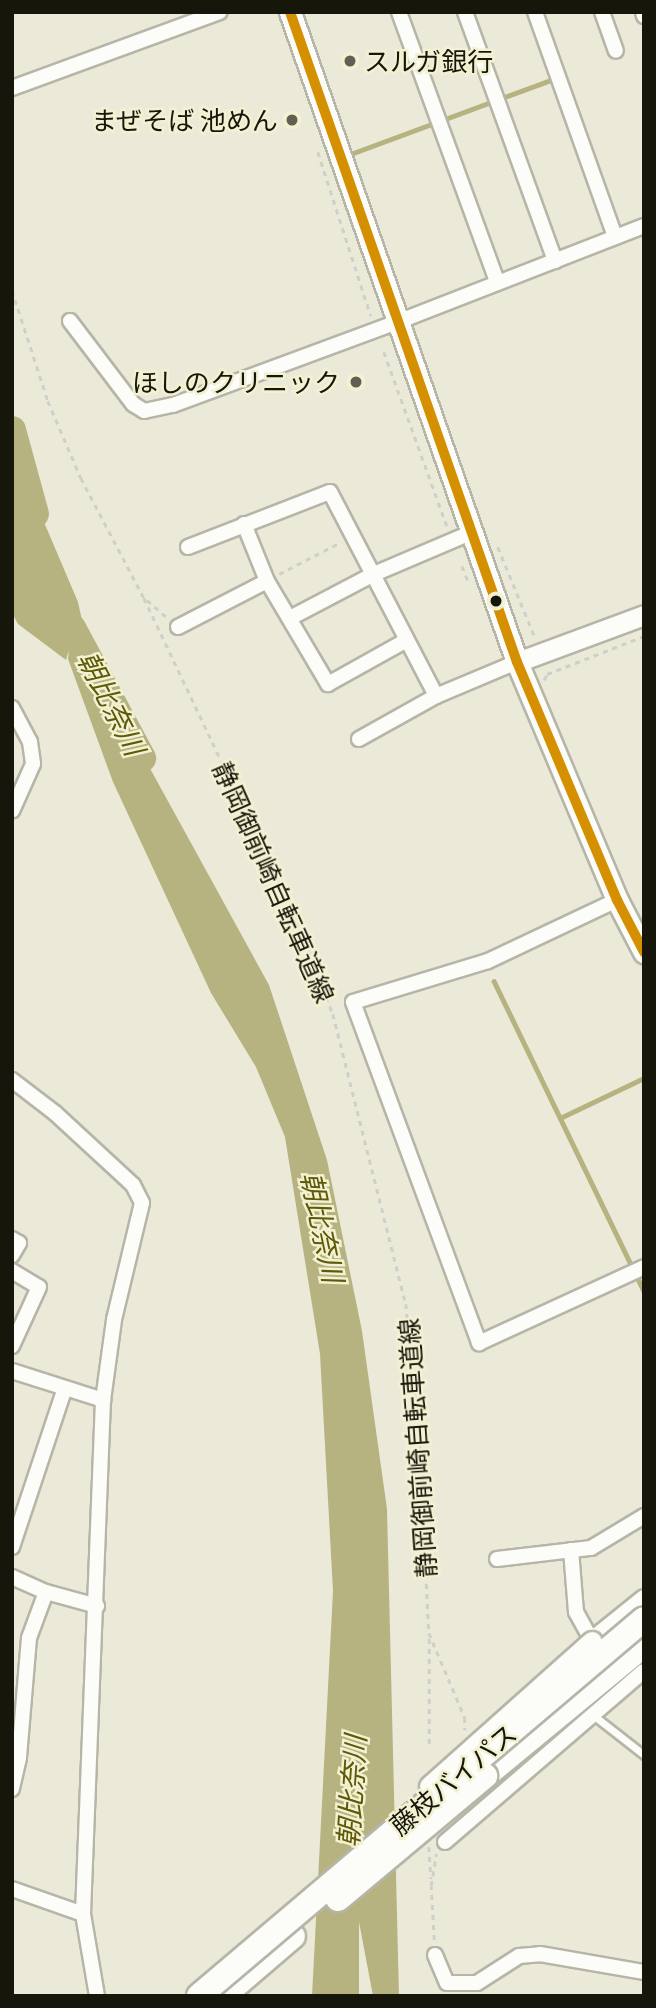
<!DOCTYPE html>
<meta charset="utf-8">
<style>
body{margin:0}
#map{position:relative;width:656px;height:2008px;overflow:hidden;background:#ebead9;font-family:"Exo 2","Noto Sans JP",sans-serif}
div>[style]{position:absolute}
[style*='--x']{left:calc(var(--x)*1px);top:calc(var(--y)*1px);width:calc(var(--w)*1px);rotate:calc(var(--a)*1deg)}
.water>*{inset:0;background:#b6b381}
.stream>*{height:4.5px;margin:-2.25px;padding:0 2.25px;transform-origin:2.25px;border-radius:2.25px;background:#b6b381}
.river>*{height:28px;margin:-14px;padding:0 14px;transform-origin:14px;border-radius:14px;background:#b6b381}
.path>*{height:2.5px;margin-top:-1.25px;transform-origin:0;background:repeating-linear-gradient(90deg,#d0d0cb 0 5px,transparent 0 10px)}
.roads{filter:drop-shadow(2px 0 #b6b5a8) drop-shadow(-2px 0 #b6b5a8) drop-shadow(0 2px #b6b5a8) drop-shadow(0 -2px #b6b5a8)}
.lane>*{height:7px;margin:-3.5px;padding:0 3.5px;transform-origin:3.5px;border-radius:3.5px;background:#fcfcf9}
.street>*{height:14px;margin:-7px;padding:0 7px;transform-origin:7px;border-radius:7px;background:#fcfcf9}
.secondary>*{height:19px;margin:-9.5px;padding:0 9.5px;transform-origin:9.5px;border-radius:9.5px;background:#fcfcf9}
.primary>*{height:21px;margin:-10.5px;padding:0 10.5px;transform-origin:10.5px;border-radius:10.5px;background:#fcfcf9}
.highway>*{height:24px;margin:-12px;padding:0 12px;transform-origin:12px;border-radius:12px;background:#fcfcf9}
.bridges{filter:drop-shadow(2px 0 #b6b5a8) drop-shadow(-2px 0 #b6b5a8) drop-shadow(0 2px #b6b5a8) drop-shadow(0 -2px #b6b5a8)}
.secondary-bridge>*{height:19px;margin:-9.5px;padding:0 9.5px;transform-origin:9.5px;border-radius:9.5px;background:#fcfcf9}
.highway-bridge>*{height:24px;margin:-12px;padding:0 12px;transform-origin:12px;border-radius:12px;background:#fcfcf9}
.bus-1>*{height:10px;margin:-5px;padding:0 5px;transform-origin:5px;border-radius:5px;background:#d59002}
.dots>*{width:19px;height:19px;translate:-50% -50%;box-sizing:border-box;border:4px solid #f2f1d2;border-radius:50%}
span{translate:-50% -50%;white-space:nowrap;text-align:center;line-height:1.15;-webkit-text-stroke:5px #f2f1d2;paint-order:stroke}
.poi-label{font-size:26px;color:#17160b}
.left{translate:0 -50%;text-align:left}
.right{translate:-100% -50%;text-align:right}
.street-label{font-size:26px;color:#17160b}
.water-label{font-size:28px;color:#5f5908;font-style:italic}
.frame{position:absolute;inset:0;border:14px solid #17160b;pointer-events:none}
</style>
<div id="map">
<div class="water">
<i style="clip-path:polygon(12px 447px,78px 602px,91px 661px,269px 985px,327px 1160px,362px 1331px,387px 1509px,399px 1996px,373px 1996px,359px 1922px,334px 1965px,338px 1996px,312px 1996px,333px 1591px,320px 1354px,285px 1137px,256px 1067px,211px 993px,113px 782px,68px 659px,69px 650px,66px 660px,18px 624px,12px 613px)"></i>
</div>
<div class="stream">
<i style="--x:348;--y:155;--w:222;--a:-20.3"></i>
<i style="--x:494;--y:981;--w:344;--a:64.2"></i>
<i style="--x:560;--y:1118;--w:93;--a:-25.5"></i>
</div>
<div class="river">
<i style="--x:12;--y:430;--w:87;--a:74.7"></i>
<i style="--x:72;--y:628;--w:148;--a:61.7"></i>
<i style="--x:345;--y:1908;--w:88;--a:90"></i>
</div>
<div class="path">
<i style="--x:318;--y:152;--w:172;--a:72.1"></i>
<i style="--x:12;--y:290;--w:117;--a:72"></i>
<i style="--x:48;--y:401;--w:84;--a:66.8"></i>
<i style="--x:81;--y:478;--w:136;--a:62.3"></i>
<i style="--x:144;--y:598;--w:359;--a:64.6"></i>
<i style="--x:298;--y:922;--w:98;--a:69.2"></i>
<i style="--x:333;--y:1014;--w:299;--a:75.9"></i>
<i style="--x:406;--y:1304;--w:141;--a:84.3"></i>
<i style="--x:420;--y:1444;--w:189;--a:87.3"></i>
<i style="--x:429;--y:1633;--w:92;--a:67"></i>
<i style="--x:465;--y:1718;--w:12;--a:90"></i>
<i style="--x:384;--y:352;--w:185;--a:70.1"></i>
<i style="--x:498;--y:547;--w:97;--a:67.7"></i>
<i style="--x:462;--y:566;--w:18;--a:68"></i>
<i style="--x:279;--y:574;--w:70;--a:-27.3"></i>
<i style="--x:147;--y:600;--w:28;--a:41"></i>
<i style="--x:544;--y:680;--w:7;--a:-63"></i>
<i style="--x:547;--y:674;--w:104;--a:-21.4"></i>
<i style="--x:429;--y:1744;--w:107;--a:-90"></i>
<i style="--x:429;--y:1847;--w:32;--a:86"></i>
<i style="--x:434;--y:1940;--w:54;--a:-93.2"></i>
<i style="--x:431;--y:1886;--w:33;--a:-81"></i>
</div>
<div class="roads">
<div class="lane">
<i style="--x:593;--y:1715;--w:65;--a:38.1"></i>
</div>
<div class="street">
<i style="--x:399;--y:12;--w:286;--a:70"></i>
<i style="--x:465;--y:12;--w:265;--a:70.1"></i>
<i style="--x:535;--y:12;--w:239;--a:70.4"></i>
<i style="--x:602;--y:12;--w:41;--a:70.3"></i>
<i style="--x:643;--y:12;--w:4;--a:76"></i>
<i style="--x:12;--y:88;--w:221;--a:-20.1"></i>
<i style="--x:70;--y:321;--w:104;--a:52.8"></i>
<i style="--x:133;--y:404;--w:13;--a:32"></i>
<i style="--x:144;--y:411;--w:30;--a:-12"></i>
<i style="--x:173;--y:405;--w:237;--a:-20.3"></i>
<i style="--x:395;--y:323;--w:267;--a:-21.3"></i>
<i style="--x:244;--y:524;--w:61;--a:68"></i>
<i style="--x:267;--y:581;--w:120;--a:59.4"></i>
<i style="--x:328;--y:684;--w:90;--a:-29.1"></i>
<i style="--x:188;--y:547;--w:152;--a:-21.2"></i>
<i style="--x:330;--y:492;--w:230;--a:62.5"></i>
<i style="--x:292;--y:617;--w:93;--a:-27.7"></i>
<i style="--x:374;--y:574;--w:104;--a:-23.1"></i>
<i style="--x:178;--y:627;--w:100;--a:-27.3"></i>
<i style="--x:12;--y:708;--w:38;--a:62"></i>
<i style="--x:30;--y:742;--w:22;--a:82"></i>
<i style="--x:33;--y:764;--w:51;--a:114.1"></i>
<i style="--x:359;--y:739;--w:88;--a:-29.2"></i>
<i style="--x:436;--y:696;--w:88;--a:-22.8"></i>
<i style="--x:617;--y:900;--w:143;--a:154.7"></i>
<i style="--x:488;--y:961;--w:141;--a:163.1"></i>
<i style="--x:353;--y:1002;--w:364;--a:69.7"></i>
<i style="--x:479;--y:1343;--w:182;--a:-24.7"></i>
<i style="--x:12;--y:1080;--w:54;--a:37.5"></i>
<i style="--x:55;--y:1113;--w:106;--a:42.7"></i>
<i style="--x:133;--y:1185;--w:20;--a:63"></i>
<i style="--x:142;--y:1203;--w:120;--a:103.5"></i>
<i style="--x:114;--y:1320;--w:81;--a:97.8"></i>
<i style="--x:103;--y:1400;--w:514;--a:92.23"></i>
<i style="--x:83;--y:1914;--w:83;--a:80.3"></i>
<i style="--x:12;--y:1239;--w:8;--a:30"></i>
<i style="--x:19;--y:1243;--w:14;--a:120"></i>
<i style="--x:12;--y:1271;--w:31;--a:31"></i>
<i style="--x:39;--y:1287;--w:65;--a:114.6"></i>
<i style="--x:12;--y:1371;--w:96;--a:17.7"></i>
<i style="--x:12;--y:1547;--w:164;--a:-71.6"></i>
<i style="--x:571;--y:1550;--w:62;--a:85.4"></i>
<i style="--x:576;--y:1612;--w:33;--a:61"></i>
<i style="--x:497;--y:1559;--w:95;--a:-6.7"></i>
<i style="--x:591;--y:1548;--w:62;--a:-31.1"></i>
<i style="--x:12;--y:1577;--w:37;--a:24"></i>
<i style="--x:46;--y:1592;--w:49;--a:110.3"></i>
<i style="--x:29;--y:1638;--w:120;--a:94.8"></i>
<i style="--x:19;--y:1758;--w:32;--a:103"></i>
<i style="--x:46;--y:1592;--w:53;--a:15.4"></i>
<i style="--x:445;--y:1842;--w:262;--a:-40.7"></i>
<i style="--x:12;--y:1889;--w:75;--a:19.4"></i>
<i style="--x:435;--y:1955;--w:30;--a:67"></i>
<i style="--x:447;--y:1983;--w:30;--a:0"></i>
<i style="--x:477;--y:1983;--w:50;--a:-32.7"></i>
<i style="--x:519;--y:1956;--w:21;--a:-5"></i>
<i style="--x:540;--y:1954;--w:106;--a:9.8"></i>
</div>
<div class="secondary">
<i style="--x:517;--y:662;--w:135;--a:-20.3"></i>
<i style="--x:592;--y:1641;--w:67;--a:-38.9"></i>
</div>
<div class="primary">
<i style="--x:290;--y:12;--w:688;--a:70.75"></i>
<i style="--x:517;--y:662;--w:258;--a:67.2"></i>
<i style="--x:617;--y:900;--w:59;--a:62.6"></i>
</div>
<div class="highway">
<i style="--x:485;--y:1776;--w:206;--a:-39.5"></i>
<i style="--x:223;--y:1996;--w:92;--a:-40.6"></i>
</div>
</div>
<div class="bridges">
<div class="secondary-bridge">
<i style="--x:429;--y:1786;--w:218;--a:-41.7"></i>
</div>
<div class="highway-bridge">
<i style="--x:338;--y:1899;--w:192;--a:-39.9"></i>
<i style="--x:199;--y:1996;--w:583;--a:-40.27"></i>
</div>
</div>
<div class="bus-1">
<i style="--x:290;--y:12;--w:688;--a:70.75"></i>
<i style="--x:517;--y:662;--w:258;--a:67.2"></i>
<i style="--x:617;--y:900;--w:59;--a:62.6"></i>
</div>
<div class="dots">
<i style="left:350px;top:61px;background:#616053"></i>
<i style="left:292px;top:120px;background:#616053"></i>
<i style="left:356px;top:382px;background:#616053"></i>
<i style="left:496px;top:601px;background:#17160b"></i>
</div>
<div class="poi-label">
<span class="left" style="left:364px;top:61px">スルガ銀行</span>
<span class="right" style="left:278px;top:120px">まぜそば 池めん</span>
<span class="right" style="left:340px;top:382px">ほしのクリニック</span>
</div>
<div class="street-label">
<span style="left:274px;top:882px;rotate:66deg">静岡御前崎自転車道線</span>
<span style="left:417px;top:1448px;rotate:-94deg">静岡御前崎自転車道線</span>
<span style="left:453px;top:1779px;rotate:-40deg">藤枝バイパス</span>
</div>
<div class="water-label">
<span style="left:112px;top:703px;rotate:63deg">朝比奈川</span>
<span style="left:323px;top:1227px;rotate:78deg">朝比奈川</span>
<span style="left:351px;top:1791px;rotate:-86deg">朝比奈川</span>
</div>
<div class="frame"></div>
</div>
